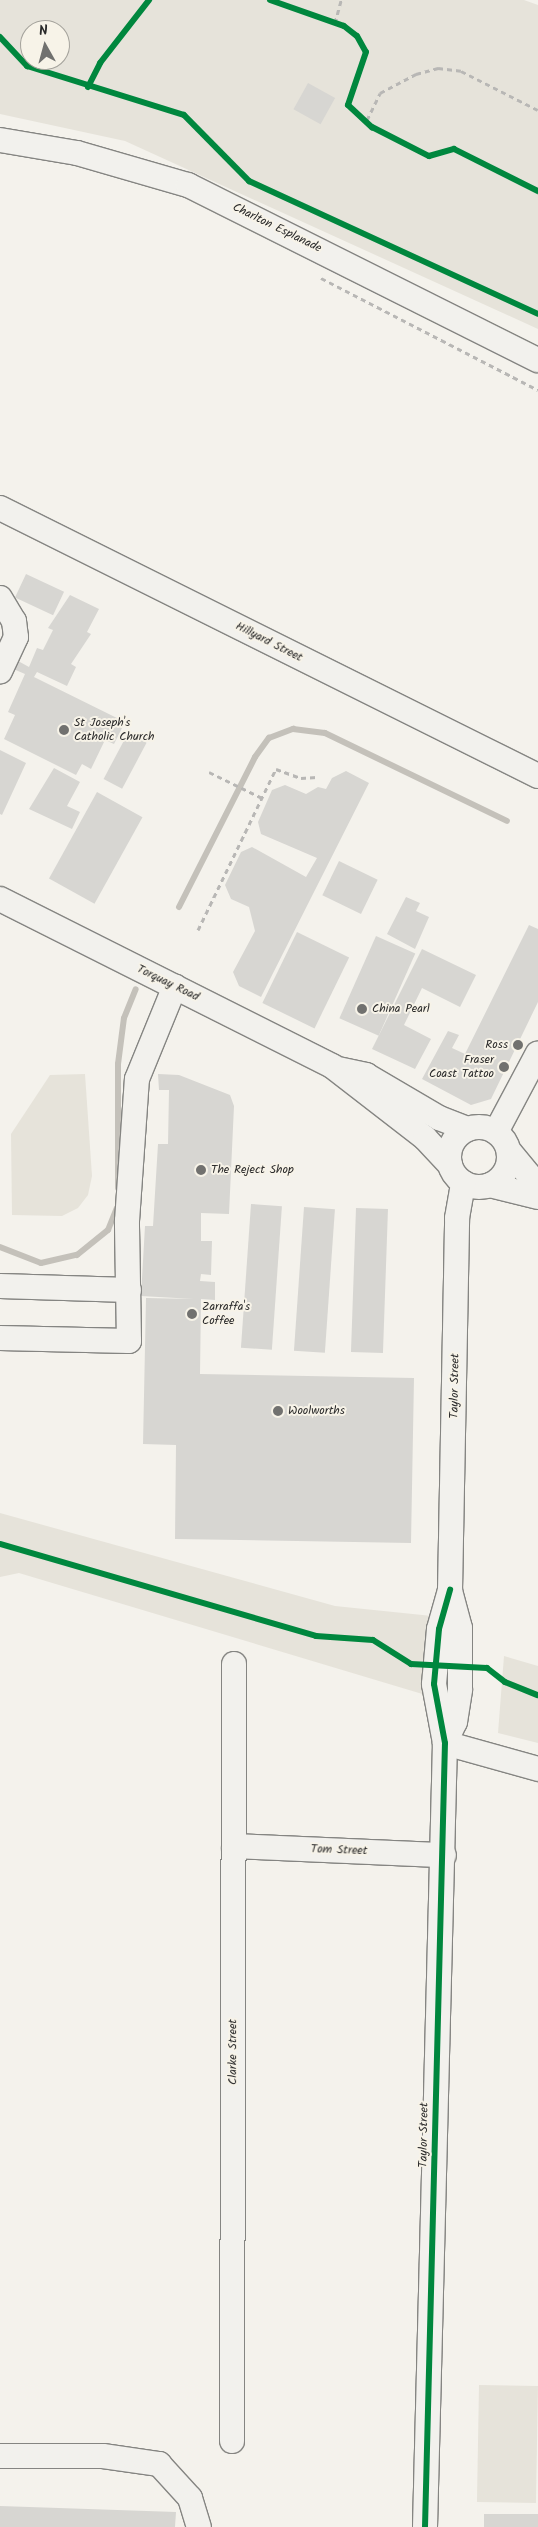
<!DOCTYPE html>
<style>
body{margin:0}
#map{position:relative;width:538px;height:2527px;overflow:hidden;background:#f4f2ec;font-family:Kalam,sans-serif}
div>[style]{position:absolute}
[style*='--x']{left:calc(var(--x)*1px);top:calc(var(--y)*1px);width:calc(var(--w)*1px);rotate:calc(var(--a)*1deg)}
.green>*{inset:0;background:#e6e3da;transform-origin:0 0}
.stream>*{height:6px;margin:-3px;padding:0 3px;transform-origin:3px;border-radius:3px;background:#c4c1ba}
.building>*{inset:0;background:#d7d6d2;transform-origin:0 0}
.path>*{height:3px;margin-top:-1.5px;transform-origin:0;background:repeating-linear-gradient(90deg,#b8b7b5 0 5px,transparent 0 9px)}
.roads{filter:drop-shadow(1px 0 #858582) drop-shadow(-1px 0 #858582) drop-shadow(0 1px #858582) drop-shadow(0 -1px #858582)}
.minor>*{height:24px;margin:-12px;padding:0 12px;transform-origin:12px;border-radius:12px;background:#f2f1ed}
.minor>.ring{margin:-12px;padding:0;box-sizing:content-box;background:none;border:24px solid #f2f1ed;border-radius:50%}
.cycleway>*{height:6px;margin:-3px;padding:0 3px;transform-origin:3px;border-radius:3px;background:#00873e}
.dots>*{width:14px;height:14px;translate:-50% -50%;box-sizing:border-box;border:2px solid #f7f3e8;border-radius:50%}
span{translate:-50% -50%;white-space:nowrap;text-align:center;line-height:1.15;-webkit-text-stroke:4px #f7f3e8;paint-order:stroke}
.street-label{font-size:12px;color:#2b2b2b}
.poi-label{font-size:12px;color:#2b2b2b}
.left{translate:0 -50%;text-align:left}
.right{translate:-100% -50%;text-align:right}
.north{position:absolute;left:20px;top:20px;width:50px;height:50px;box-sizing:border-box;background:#f7f3e8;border:1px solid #a5a39c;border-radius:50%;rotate:353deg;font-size:14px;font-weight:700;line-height:20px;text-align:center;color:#2b2b2b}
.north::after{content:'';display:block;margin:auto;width:18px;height:22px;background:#71716f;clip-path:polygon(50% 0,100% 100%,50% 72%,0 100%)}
</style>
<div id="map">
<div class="green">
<i style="clip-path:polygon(evenodd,0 0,524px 0,538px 5px,538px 329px,125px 141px,0 114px,0 0,30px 30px,60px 30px,60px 60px,30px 60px,30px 30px)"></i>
<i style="clip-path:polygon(85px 1074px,92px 1176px,88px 1195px,78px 1208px,62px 1216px,12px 1215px,11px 1134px,50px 1075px)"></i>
<i style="clip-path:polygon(0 1513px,335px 1606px,432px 1616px,429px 1696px,19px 1573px,0 1577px)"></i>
<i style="clip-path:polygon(504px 1656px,538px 1666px,538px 1743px,498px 1733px)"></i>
<i style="left:479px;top:2385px;width:59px;height:117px;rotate:1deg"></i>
</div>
<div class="stream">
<i style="--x:179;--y:907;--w:168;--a:-63.1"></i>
<i style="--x:255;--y:757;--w:24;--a:-54"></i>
<i style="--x:269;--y:738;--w:26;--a:-21"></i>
<i style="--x:293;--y:729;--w:32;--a:7"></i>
<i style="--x:325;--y:733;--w:202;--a:25.8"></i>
<i style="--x:118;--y:1188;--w:124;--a:-90"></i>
<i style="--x:118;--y:1064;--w:46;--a:-82.6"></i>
<i style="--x:124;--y:1018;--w:31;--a:-68"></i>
<i style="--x:0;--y:1247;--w:44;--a:21.3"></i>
<i style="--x:41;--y:1263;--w:37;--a:-13"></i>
<i style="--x:77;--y:1255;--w:40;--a:-39"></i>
<i style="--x:108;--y:1230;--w:24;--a:-68"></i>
</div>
<div class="building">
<i style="left:308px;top:83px;width:31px;height:30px;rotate:29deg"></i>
<i style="left:26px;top:574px;width:42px;height:26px;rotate:25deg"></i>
<i style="clip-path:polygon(70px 595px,99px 609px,87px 632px,91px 634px,71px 664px,76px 667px,67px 686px,37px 672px,34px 677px,125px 722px,114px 744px,105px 740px,91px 769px,82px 764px,76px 775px,4px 739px,15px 715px,8px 712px,25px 674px,4px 665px,9px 656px,29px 667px,37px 648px,43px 650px,53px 630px,48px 628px)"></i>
<i style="left:128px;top:733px;width:21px;height:52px;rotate:28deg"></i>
<i style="clip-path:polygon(0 750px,26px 763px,2px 815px,0 814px)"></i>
<i style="clip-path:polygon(54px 768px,80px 782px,67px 806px,80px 812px,72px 829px,29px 809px)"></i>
<i style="clip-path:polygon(346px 771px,369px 783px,261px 997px,239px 986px,233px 972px,255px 931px,249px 907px,231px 899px,225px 885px,241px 852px,252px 847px,306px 877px,317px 858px,261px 834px,258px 822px,272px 790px,285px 785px,306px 794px,318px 787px,326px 789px,332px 778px)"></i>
<i style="left:97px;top:792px;width:52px;height:99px;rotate:29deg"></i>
<i style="left:339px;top:861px;width:43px;height:38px;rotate:26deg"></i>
<i style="clip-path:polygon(406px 897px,420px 903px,416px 911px,429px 917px,415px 949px,387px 934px)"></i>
<i style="clip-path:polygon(529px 925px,538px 929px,538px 1002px,491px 1099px,471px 1105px,422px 1079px,448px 1031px,459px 1035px,452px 1048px,465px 1054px)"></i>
<i style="left:297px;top:932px;width:58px;height:79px;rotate:26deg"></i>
<i style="left:376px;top:936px;width:43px;height:90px;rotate:24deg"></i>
<i style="clip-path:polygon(422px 949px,476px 975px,460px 1007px,422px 988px,404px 1025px,431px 1039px,415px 1069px,372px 1049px)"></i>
<i style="clip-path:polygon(158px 1074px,179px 1075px,230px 1095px,234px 1106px,229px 1214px,201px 1213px,201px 1241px,212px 1241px,211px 1275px,201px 1274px,200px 1281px,215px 1282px,215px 1300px,201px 1299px,200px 1374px,414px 1378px,411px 1543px,175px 1539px,176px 1445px,143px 1444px,146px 1298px,194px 1299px,141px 1296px,145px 1226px,153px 1226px,158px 1144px,168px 1144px,169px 1090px,159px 1090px)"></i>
<i style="left:251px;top:1204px;width:31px;height:144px;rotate:4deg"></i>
<i style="left:304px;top:1207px;width:31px;height:144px;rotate:4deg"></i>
<i style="left:356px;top:1208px;width:32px;height:144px;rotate:2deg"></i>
<i style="clip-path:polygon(0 2506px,176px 2512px,175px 2527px,0 2527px)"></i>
<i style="left:484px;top:2514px;width:54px;height:13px"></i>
</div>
<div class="path">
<i style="--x:335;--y:23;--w:24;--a:-75"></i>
<i style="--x:367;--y:120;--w:30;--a:-64"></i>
<i style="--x:380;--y:93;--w:41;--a:-27.8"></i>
<i style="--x:416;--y:74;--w:23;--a:-15"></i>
<i style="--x:438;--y:68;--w:23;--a:7"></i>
<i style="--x:461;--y:71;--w:86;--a:26.9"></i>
<i style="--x:321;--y:278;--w:244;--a:27.3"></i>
<i style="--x:209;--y:772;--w:59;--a:26.1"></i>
<i style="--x:198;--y:930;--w:179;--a:-64.2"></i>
<i style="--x:276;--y:769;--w:27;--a:20"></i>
<i style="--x:301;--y:778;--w:16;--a:-4"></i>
</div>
<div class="roads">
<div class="minor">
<i style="--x:0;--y:140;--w:78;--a:9.6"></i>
<i style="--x:77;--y:153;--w:116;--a:16.1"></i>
<i style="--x:188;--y:185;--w:391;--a:26.6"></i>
<i style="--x:0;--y:508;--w:601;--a:26.48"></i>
<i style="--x:0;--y:598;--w:27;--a:59"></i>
<i style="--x:14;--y:621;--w:16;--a:83"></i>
<i style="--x:16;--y:637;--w:38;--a:115"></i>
<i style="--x:0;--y:899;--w:372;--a:26.7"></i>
<i style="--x:332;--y:1066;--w:118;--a:37.7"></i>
<i style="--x:425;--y:1138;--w:37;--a:47"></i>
<i style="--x:338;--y:1069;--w:29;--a:12"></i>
<i style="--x:366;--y:1075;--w:85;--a:30.5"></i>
<i style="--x:439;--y:1118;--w:31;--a:21"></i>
<i class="ring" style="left:449px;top:1127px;width:36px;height:36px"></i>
<i style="--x:496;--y:1132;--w:89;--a:-62"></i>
<i style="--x:509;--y:1151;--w:45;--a:50.4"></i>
<i style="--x:490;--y:1185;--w:49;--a:14"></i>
<i style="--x:0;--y:1286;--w:129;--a:1.8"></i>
<i style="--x:0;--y:1338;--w:129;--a:1.3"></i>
<i style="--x:129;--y:1341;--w:120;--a:-91"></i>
<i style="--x:127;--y:1221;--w:142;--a:-86"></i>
<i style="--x:137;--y:1079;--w:100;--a:-67.8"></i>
<i style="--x:445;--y:1743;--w:23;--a:-65"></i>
<i style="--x:455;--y:1722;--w:33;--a:-81"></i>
<i style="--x:460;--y:1689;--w:61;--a:-90"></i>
<i style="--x:460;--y:1628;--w:39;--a:-105"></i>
<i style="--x:450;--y:1590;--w:372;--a:-88.9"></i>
<i style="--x:457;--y:1218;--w:36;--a:-80"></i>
<i style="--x:445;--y:1743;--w:97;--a:15.6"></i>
<i style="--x:234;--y:1846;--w:210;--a:2.5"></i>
<i style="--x:232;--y:2441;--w:777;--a:-89.85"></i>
<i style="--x:0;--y:2456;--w:103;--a:0"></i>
<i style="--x:103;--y:2456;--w:57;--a:8.1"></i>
<i style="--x:159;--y:2464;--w:46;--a:47.6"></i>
<i style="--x:190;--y:2498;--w:30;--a:73"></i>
<i style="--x:425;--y:2527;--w:784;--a:-88.54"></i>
<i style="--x:445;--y:1743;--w:60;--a:-100.6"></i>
<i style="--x:434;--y:1684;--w:55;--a:-84.8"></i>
<i style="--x:439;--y:1629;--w:41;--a:-74.2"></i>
</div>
</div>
<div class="cycleway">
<i style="--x:270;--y:0;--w:78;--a:19.4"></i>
<i style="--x:344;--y:26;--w:16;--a:38"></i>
<i style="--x:357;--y:36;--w:18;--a:61"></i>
<i style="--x:366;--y:52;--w:56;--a:108.8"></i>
<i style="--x:348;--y:105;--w:33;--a:43"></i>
<i style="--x:372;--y:127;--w:64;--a:27"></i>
<i style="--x:429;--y:156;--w:26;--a:-16"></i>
<i style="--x:454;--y:149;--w:94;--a:26.6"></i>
<i style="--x:0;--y:37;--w:40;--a:47"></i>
<i style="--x:27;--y:66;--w:164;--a:17.3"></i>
<i style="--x:184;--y:115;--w:93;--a:45.4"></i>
<i style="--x:249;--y:181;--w:318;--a:24.7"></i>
<i style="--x:88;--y:87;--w:27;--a:-63"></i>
<i style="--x:100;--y:63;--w:80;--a:-52.1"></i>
<i style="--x:0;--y:1544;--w:329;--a:16.2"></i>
<i style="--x:316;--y:1636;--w:57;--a:4"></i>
<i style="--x:373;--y:1640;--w:45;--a:32.3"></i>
<i style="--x:411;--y:1664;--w:76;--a:3"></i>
<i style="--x:487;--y:1668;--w:23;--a:38"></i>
<i style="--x:505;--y:1682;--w:35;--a:22"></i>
<i style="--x:425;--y:2527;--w:784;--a:-88.54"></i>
<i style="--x:445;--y:1743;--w:60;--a:-100.6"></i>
<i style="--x:434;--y:1684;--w:55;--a:-84.8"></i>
<i style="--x:439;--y:1629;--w:41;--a:-74.2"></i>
</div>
<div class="dots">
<i style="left:64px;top:730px;background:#71716f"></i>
<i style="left:362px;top:1009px;background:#71716f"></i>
<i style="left:518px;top:1045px;background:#71716f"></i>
<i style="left:504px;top:1067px;background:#71716f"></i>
<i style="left:201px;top:1170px;background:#71716f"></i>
<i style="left:192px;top:1314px;background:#71716f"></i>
<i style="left:278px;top:1411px;background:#71716f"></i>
</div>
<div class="street-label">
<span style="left:277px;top:228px;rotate:26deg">Charlton Esplanade</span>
<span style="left:269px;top:642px;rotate:27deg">Hillyard Street</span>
<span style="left:168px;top:983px;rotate:26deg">Torquay Road</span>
<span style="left:455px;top:1386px;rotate:-89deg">Taylor Street</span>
<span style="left:339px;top:1850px;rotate:2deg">Tom Street</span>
<span style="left:233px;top:2052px;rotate:-90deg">Clarke Street</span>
<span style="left:424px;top:2135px;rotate:-89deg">Taylor Street</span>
</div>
<div class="poi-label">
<span class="left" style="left:74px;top:730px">St Joseph's<br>Catholic Church</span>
<span class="left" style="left:372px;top:1009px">China Pearl</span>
<span class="right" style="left:508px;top:1045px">Ross</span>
<span class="right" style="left:494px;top:1067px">Fraser<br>Coast Tattoo</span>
<span class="left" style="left:211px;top:1170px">The Reject Shop</span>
<span class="left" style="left:202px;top:1314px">Zarraffa's<br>Coffee</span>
<span class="left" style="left:288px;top:1411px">Woolworths</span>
</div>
<div class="north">N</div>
</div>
